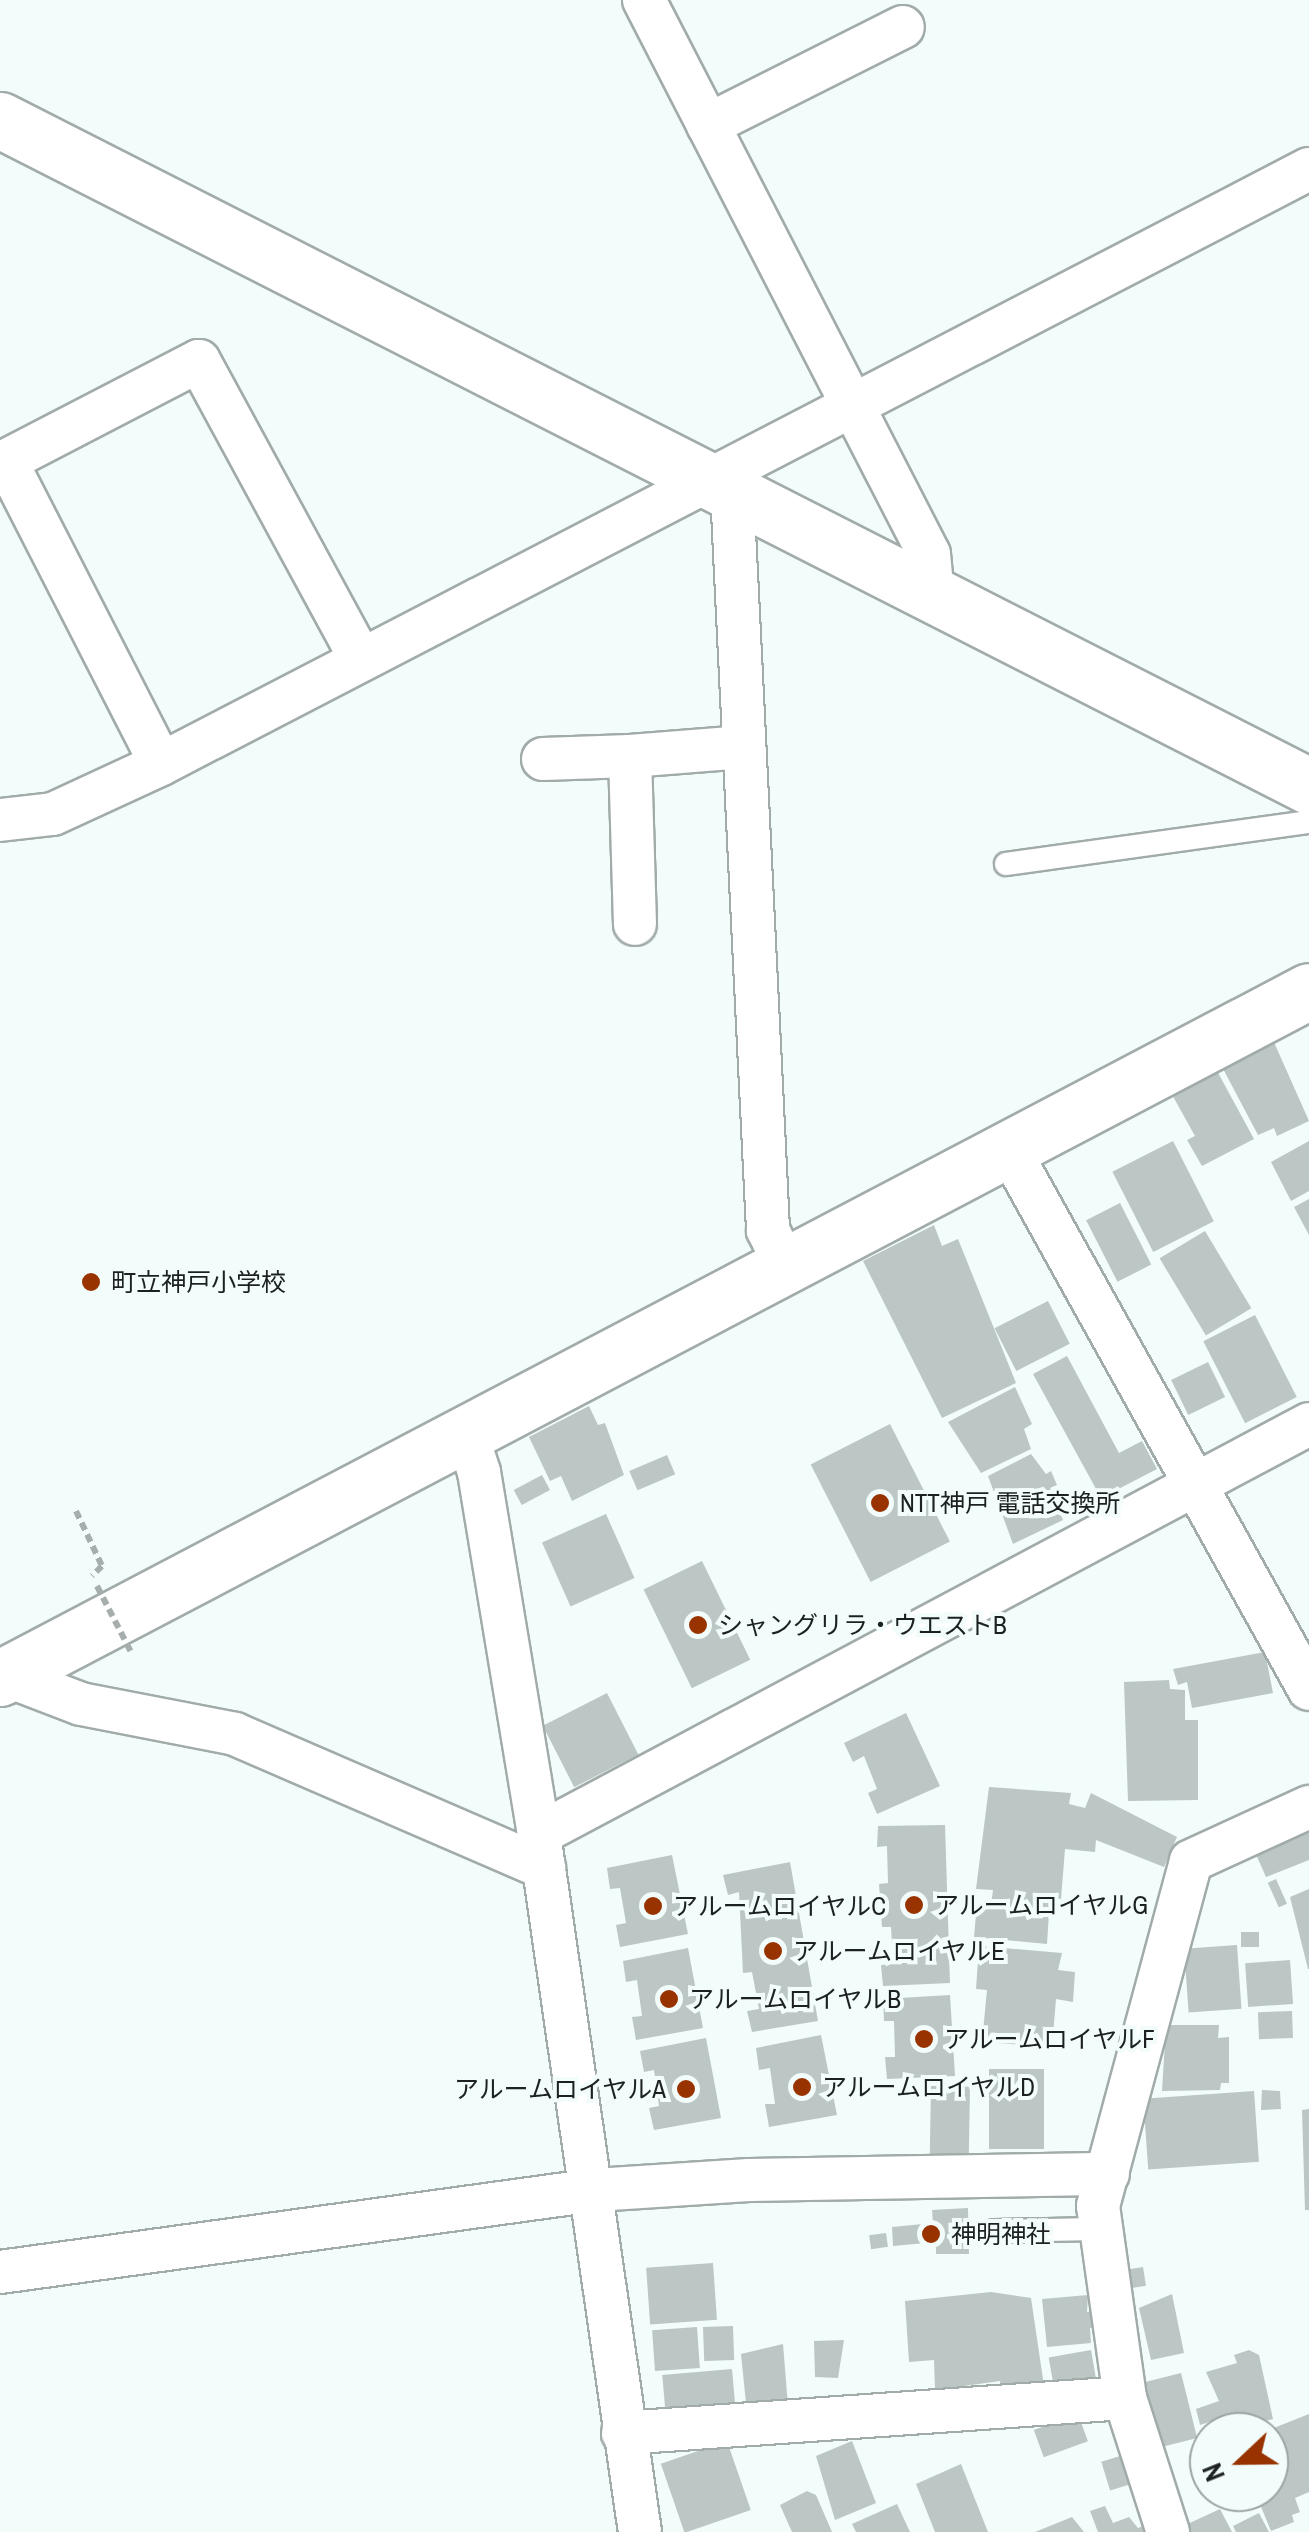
<!DOCTYPE html>
<meta charset="utf-8">
<style>
body{margin:0}
#map{position:relative;width:1309px;height:2532px;overflow:hidden;background:#f1fcfb;font-family:"Archivo Narrow","Noto Sans JP",sans-serif}
div>[style]{position:absolute}
[style*='--x']{left:calc(var(--x)*1px);top:calc(var(--y)*1px);width:calc(var(--w)*1px);rotate:calc(var(--a)*1deg)}
.building>*{inset:0;background:#bbc6c5;transform-origin:0 0}
.path>*{height:6px;margin-top:-3px;transform-origin:0;background:repeating-linear-gradient(90deg,#a5adad 0 8px,transparent 0 13px)}
.roads{filter:drop-shadow(2px 0 #a1abaa) drop-shadow(-2px 0 #a1abaa) drop-shadow(0 2px #a1abaa) drop-shadow(0 -2px #a1abaa)}
.service>*{height:22px;margin:-11px;padding:0 11px;transform-origin:11px;border-radius:11px;background:#fff}
.minor>*{height:42px;margin:-21px;padding:0 21px;transform-origin:21px;border-radius:21px;background:#fff}
.tertiary>*{height:55px;margin:-27.5px;padding:0 27.5px;transform-origin:27.5px;border-radius:27.5px;background:#fff}
.path-bridge>*{height:6px;margin-top:-3px;transform-origin:0;background:repeating-linear-gradient(90deg,#a5adad 0 8px,transparent 0 13px)}
.dots>*{width:28px;height:28px;translate:-50% -50%;box-sizing:border-box;border:5px solid #f1fcfb;border-radius:50%}
span{translate:-50% -50%;white-space:nowrap;text-align:center;line-height:1.15;-webkit-text-stroke:8px #f1fcfb;paint-order:stroke}
.poi-label{font-size:25px;color:#1c2020}
.left{translate:0 -50%;text-align:left}
.right{translate:-100% -50%;text-align:right}
.north{position:absolute;left:1189px;top:2412px;width:100px;height:100px;box-sizing:border-box;background:#f1fcfb;border:2px solid #9ca4a3;border-radius:50%;rotate:248deg;font-size:28px;font-weight:700;line-height:40px;text-align:center;color:#1c2020}
.north::after{content:'';display:block;margin:auto;width:35px;height:45px;background:#983300;clip-path:polygon(50% 0,100% 100%,50% 72%,0 100%)}
</style>
<div id="map">
<div class="building">
<i style="clip-path:polygon(1273px 1040px,1309px 1121px,1277px 1136px,1274px 1128px,1258px 1135px,1221px 1065px)"></i>
<i style="clip-path:polygon(1216px 1069px,1254px 1139px,1202px 1166px,1187px 1140px,1195px 1136px,1170px 1091px)"></i>
<i style="left:1173px;top:1141px;width:90px;height:68px;rotate:63deg"></i>
<i style="clip-path:polygon(1309px 1141px,1309px 1191px,1291px 1201px,1271px 1162px)"></i>
<i style="clip-path:polygon(1309px 1199px,1309px 1235px,1294px 1207px)"></i>
<i style="left:1120px;top:1203px;width:69px;height:38px;rotate:63deg"></i>
<i style="clip-path:polygon(934px 1225px,942px 1246px,958px 1239px,1016px 1383px,942px 1418px,863px 1261px)"></i>
<i style="left:1205px;top:1231px;width:90px;height:53px;rotate:59deg"></i>
<i style="left:1048px;top:1301px;width:48px;height:60px;rotate:63deg"></i>
<i style="left:1255px;top:1315px;width:92px;height:58px;rotate:63deg"></i>
<i style="clip-path:polygon(1067px 1356px,1119px 1453px,1142px 1441px,1157px 1469px,1101px 1498px,1033px 1374px)"></i>
<i style="left:1208px;top:1362px;width:39px;height:41px;rotate:64deg"></i>
<i style="clip-path:polygon(1015px 1387px,1032px 1424px,1024px 1429px,1031px 1449px,981px 1473px,948px 1422px)"></i>
<i style="clip-path:polygon(589px 1406px,598px 1425px,605px 1423px,624px 1475px,572px 1501px,561px 1476px,550px 1481px,529px 1437px)"></i>
<i style="left:890px;top:1424px;width:132px;height:89px;rotate:63deg"></i>
<i style="clip-path:polygon(1031px 1454px,1046px 1474px,1051px 1471px,1057px 1485px,1050px 1488px,1063px 1520px,1013px 1544px,988px 1476px)"></i>
<i style="left:667px;top:1455px;width:21px;height:41px;rotate:67deg"></i>
<i style="left:542px;top:1475px;width:17px;height:32px;rotate:62deg"></i>
<i style="left:606px;top:1514px;width:70px;height:70px;rotate:66deg"></i>
<i style="left:702px;top:1561px;width:110px;height:65px;rotate:64deg"></i>
<i style="clip-path:polygon(1265px 1652px,1273px 1693px,1192px 1708px,1187px 1682px,1178px 1685px,1173px 1669px)"></i>
<i style="clip-path:polygon(1169px 1680px,1170px 1689px,1185px 1690px,1185px 1720px,1198px 1720px,1198px 1800px,1128px 1801px,1124px 1682px)"></i>
<i style="left:607px;top:1693px;width:69px;height:72px;rotate:63deg"></i>
<i style="clip-path:polygon(906px 1713px,940px 1786px,877px 1814px,868px 1793px,877px 1789px,864px 1756px,853px 1762px,844px 1743px)"></i>
<i style="clip-path:polygon(989px 1787px,1071px 1793px,1069px 1804px,1085px 1808px,1091px 1793px,1177px 1837px,1164px 1867px,1096px 1840px,1095px 1852px,1065px 1849px,1061px 1899px,1050px 1898px,1047px 1944px,974px 1937px,977px 1903px,991px 1905px,993px 1890px,976px 1889px)"></i>
<i style="clip-path:polygon(945px 1825px,950px 1983px,883px 1986px,881px 1965px,893px 1964px,891px 1927px,882px 1927px,879px 1884px,888px 1883px,887px 1846px,877px 1847px,878px 1826px)"></i>
<i style="clip-path:polygon(1309px 1830px,1309px 1860px,1266px 1877px,1255px 1852px)"></i>
<i style="clip-path:polygon(672px 1855px,688px 1934px,620px 1947px,616px 1925px,626px 1923px,620px 1888px,610px 1889px,607px 1868px)"></i>
<i style="clip-path:polygon(790px 1862px,818px 2021px,752px 2032px,747px 2011px,759px 2009px,752px 1972px,743px 1973px,739px 1892px,728px 1895px,723px 1875px)"></i>
<i style="left:1276px;top:1879px;width:27px;height:9px;rotate:66deg"></i>
<i style="clip-path:polygon(1309px 1889px,1309px 1969px,1308px 1969px,1290px 1897px)"></i>
<i style="left:1241px;top:1932px;width:18px;height:15px"></i>
<i style="left:1237px;top:1945px;width:64px;height:53px;rotate:86deg"></i>
<i style="clip-path:polygon(979px 1946px,1062px 1953px,1058px 1970px,1075px 1972px,1073px 2002px,1056px 1999px,1052px 2047px,982px 2042px,987px 1990px,976px 1989px)"></i>
<i style="clip-path:polygon(688px 1948px,703px 2028px,636px 2040px,632px 2017px,642px 2016px,637px 1980px,626px 1982px,623px 1961px)"></i>
<i style="left:1290px;top:1960px;width:44px;height:45px;rotate:86deg"></i>
<i style="clip-path:polygon(950px 1995px,955px 2076px,887px 2079px,885px 2057px,895px 2057px,894px 2021px,884px 2021px,883px 1999px)"></i>
<i style="left:1292px;top:2011px;width:27px;height:34px;rotate:88deg"></i>
<i style="clip-path:polygon(1166px 2025px,1219px 2025px,1218px 2038px,1229px 2037px,1229px 2083px,1221px 2083px,1220px 2090px,1162px 2091px)"></i>
<i style="clip-path:polygon(821px 2035px,837px 2115px,769px 2127px,765px 2104px,775px 2104px,770px 2068px,759px 2070px,756px 2048px)"></i>
<i style="clip-path:polygon(706px 2038px,721px 2118px,654px 2130px,649px 2108px,659px 2106px,654px 2070px,644px 2072px,640px 2051px)"></i>
<i style="left:989px;top:2069px;width:55px;height:80px"></i>
<i style="left:931px;top:2086px;width:39px;height:69px;rotate:1deg"></i>
<i style="clip-path:polygon(1262px 2090px,1280px 2091px,1281px 2109px,1261px 2110px)"></i>
<i style="left:1254px;top:2091px;width:71px;height:111px;rotate:86deg"></i>
<i style="clip-path:polygon(1309px 2109px,1309px 2210px,1305px 2210px,1302px 2110px)"></i>
<i style="clip-path:polygon(968px 2208px,969px 2254px,936px 2254px,936px 2242px,893px 2246px,892px 2227px,933px 2223px,932px 2210px)"></i>
<i style="left:886px;top:2233px;width:14px;height:17px;rotate:82deg"></i>
<i style="left:713px;top:2263px;width:57px;height:67px;rotate:86deg"></i>
<i style="left:1143px;top:2267px;width:19px;height:22px;rotate:81deg"></i>
<i style="clip-path:polygon(991px 2292px,1031px 2298px,1044px 2386px,1002px 2393px,1000px 2381px,935px 2390px,934px 2360px,909px 2362px,905px 2301px)"></i>
<i style="clip-path:polygon(1172px 2294px,1184px 2353px,1151px 2360px,1139px 2308px)"></i>
<i style="clip-path:polygon(1088px 2295px,1087px 2312px,1095px 2311px,1097px 2327px,1090px 2328px,1091px 2343px,1047px 2347px,1042px 2299px)"></i>
<i style="left:733px;top:2326px;width:34px;height:30px;rotate:88deg"></i>
<i style="left:697px;top:2327px;width:41px;height:45px;rotate:86deg"></i>
<i style="clip-path:polygon(844px 2340px,838px 2378px,815px 2377px,814px 2341px)"></i>
<i style="clip-path:polygon(783px 2344px,788px 2406px,747px 2413px,741px 2354px)"></i>
<i style="left:1091px;top:2350px;width:35px;height:43px;rotate:80deg"></i>
<i style="clip-path:polygon(1249px 2350px,1259px 2355px,1273px 2419px,1226px 2432px,1221px 2418px,1200px 2425px,1196px 2409px,1219px 2401px,1206px 2372px,1237px 2363px,1234px 2355px)"></i>
<i style="left:732px;top:2369px;width:42px;height:70px;rotate:85deg"></i>
<i style="left:1181px;top:2373px;width:67px;height:44px;rotate:76deg"></i>
<i style="left:1078px;top:2414px;width:29px;height:47px;rotate:70deg"></i>
<i style="clip-path:polygon(1309px 2414px,1309px 2492px,1295px 2498px,1300px 2512px,1292px 2515px,1294px 2522px,1271px 2531px,1257px 2497px,1270px 2491px,1269px 2430px)"></i>
<i style="left:727px;top:2441px;width:73px;height:70px;rotate:71deg"></i>
<i style="clip-path:polygon(852px 2441px,876px 2503px,835px 2520px,816px 2456px)"></i>
<i style="left:1130px;top:2453px;width:30px;height:30px;rotate:73deg"></i>
<i style="clip-path:polygon(961px 2464px,988px 2532px,935px 2532px,916px 2484px)"></i>
<i style="clip-path:polygon(807px 2491px,816px 2495px,832px 2532px,792px 2532px,780px 2505px)"></i>
<i style="clip-path:polygon(897px 2504px,910px 2532px,856px 2532px,852px 2524px)"></i>
<i style="clip-path:polygon(1105px 2506px,1113px 2523px,1129px 2517px,1138px 2528px,1155px 2522px,1159px 2532px,1098px 2532px,1090px 2511px)"></i>
<i style="clip-path:polygon(1220px 2509px,1232px 2532px,1181px 2532px,1179px 2528px)"></i>
<i style="clip-path:polygon(1259px 2513px,1269px 2532px,1236px 2532px,1233px 2526px)"></i>
<i style="clip-path:polygon(1072px 2517px,1084px 2532px,1035px 2532px)"></i>
</div>
<div class="path">
<i style="--x:76;--y:1511;--w:61;--a:64.7"></i>
<i style="--x:102;--y:1566;--w:14;--a:135"></i>
</div>
<div class="roads">
<div class="service">
<i style="--x:1006;--y:864;--w:306;--a:-7.9"></i>
<i style="--x:994;--y:2231;--w:104;--a:-1.1"></i>
</div>
<div class="minor">
<i style="--x:644;--y:0;--w:623;--a:62.78"></i>
<i style="--x:929;--y:554;--w:42;--a:84.6"></i>
<i style="--x:708;--y:125;--w:218;--a:-26.7"></i>
<i style="--x:6;--y:461;--w:340;--a:62.9"></i>
<i style="--x:0;--y:464;--w:224;--a:-27.4"></i>
<i style="--x:199;--y:361;--w:337;--a:61.5"></i>
<i style="--x:732;--y:491;--w:740;--a:87.21"></i>
<i style="--x:768;--y:1230;--w:39;--a:64"></i>
<i style="--x:630;--y:756;--w:114;--a:-4.5"></i>
<i style="--x:543;--y:759;--w:87;--a:-2"></i>
<i style="--x:630;--y:756;--w:168;--a:88.3"></i>
<i style="--x:0;--y:820;--w:53;--a:-6.5"></i>
<i style="--x:53;--y:814;--w:119;--a:-24.8"></i>
<i style="--x:161;--y:764;--w:1293;--a:-27.4"></i>
<i style="--x:1008;--y:1148;--w:619;--a:60.91"></i>
<i style="--x:466;--y:1432;--w:42;--a:72"></i>
<i style="--x:479;--y:1472;--w:367;--a:80.6"></i>
<i style="--x:539;--y:1834;--w:705;--a:81.77"></i>
<i style="--x:5;--y:1675;--w:81;--a:20.9"></i>
<i style="--x:81;--y:1704;--w:157;--a:11"></i>
<i style="--x:235;--y:1734;--w:337;--a:23.4"></i>
<i style="--x:539;--y:1834;--w:872;--a:-28.03"></i>
<i style="--x:0;--y:2272;--w:601;--a:-7.85"></i>
<i style="--x:595;--y:2190;--w:154;--a:-3.7"></i>
<i style="--x:749;--y:2180;--w:359;--a:-1"></i>
<i style="--x:623;--y:2433;--w:503;--a:-3.99"></i>
<i style="--x:1168;--y:2532;--w:141;--a:-107.8"></i>
<i style="--x:1125;--y:2398;--w:194;--a:-98"></i>
<i style="--x:1098;--y:2206;--w:357;--a:-74.9"></i>
<i style="--x:1191;--y:1861;--w:130;--a:-24.6"></i>
</div>
<div class="tertiary">
<i style="--x:0;--y:120;--w:1469;--a:26.97"></i>
<i style="--x:0;--y:1678;--w:1478;--a:-27.69"></i>
</div>
</div>
<div class="path-bridge">
<i style="--x:97;--y:1586;--w:74;--a:62.7"></i>
</div>
<div class="dots">
<i style="left:91px;top:1282px;background:#983300"></i>
<i style="left:880px;top:1503px;background:#983300"></i>
<i style="left:698px;top:1625px;background:#983300"></i>
<i style="left:914px;top:1905px;background:#983300"></i>
<i style="left:653px;top:1906px;background:#983300"></i>
<i style="left:773px;top:1951px;background:#983300"></i>
<i style="left:669px;top:1999px;background:#983300"></i>
<i style="left:924px;top:2039px;background:#983300"></i>
<i style="left:802px;top:2087px;background:#983300"></i>
<i style="left:686px;top:2089px;background:#983300"></i>
<i style="left:931px;top:2234px;background:#983300"></i>
</div>
<div class="poi-label">
<span class="left" style="left:111px;top:1282px">町立神戸小学校</span>
<span class="left" style="left:900px;top:1503px">NTT神戸 電話交換所</span>
<span class="left" style="left:718px;top:1625px">シャングリラ・ウエストB</span>
<span class="left" style="left:934px;top:1905px">アルームロイヤルG</span>
<span class="left" style="left:673px;top:1906px">アルームロイヤルC</span>
<span class="left" style="left:793px;top:1951px">アルームロイヤルE</span>
<span class="left" style="left:689px;top:1999px">アルームロイヤルB</span>
<span class="left" style="left:944px;top:2039px">アルームロイヤルF</span>
<span class="left" style="left:822px;top:2087px">アルームロイヤルD</span>
<span class="right" style="left:666px;top:2089px">アルームロイヤルA</span>
<span class="left" style="left:951px;top:2234px">神明神社</span>
</div>
<div class="north">N</div>
</div>
